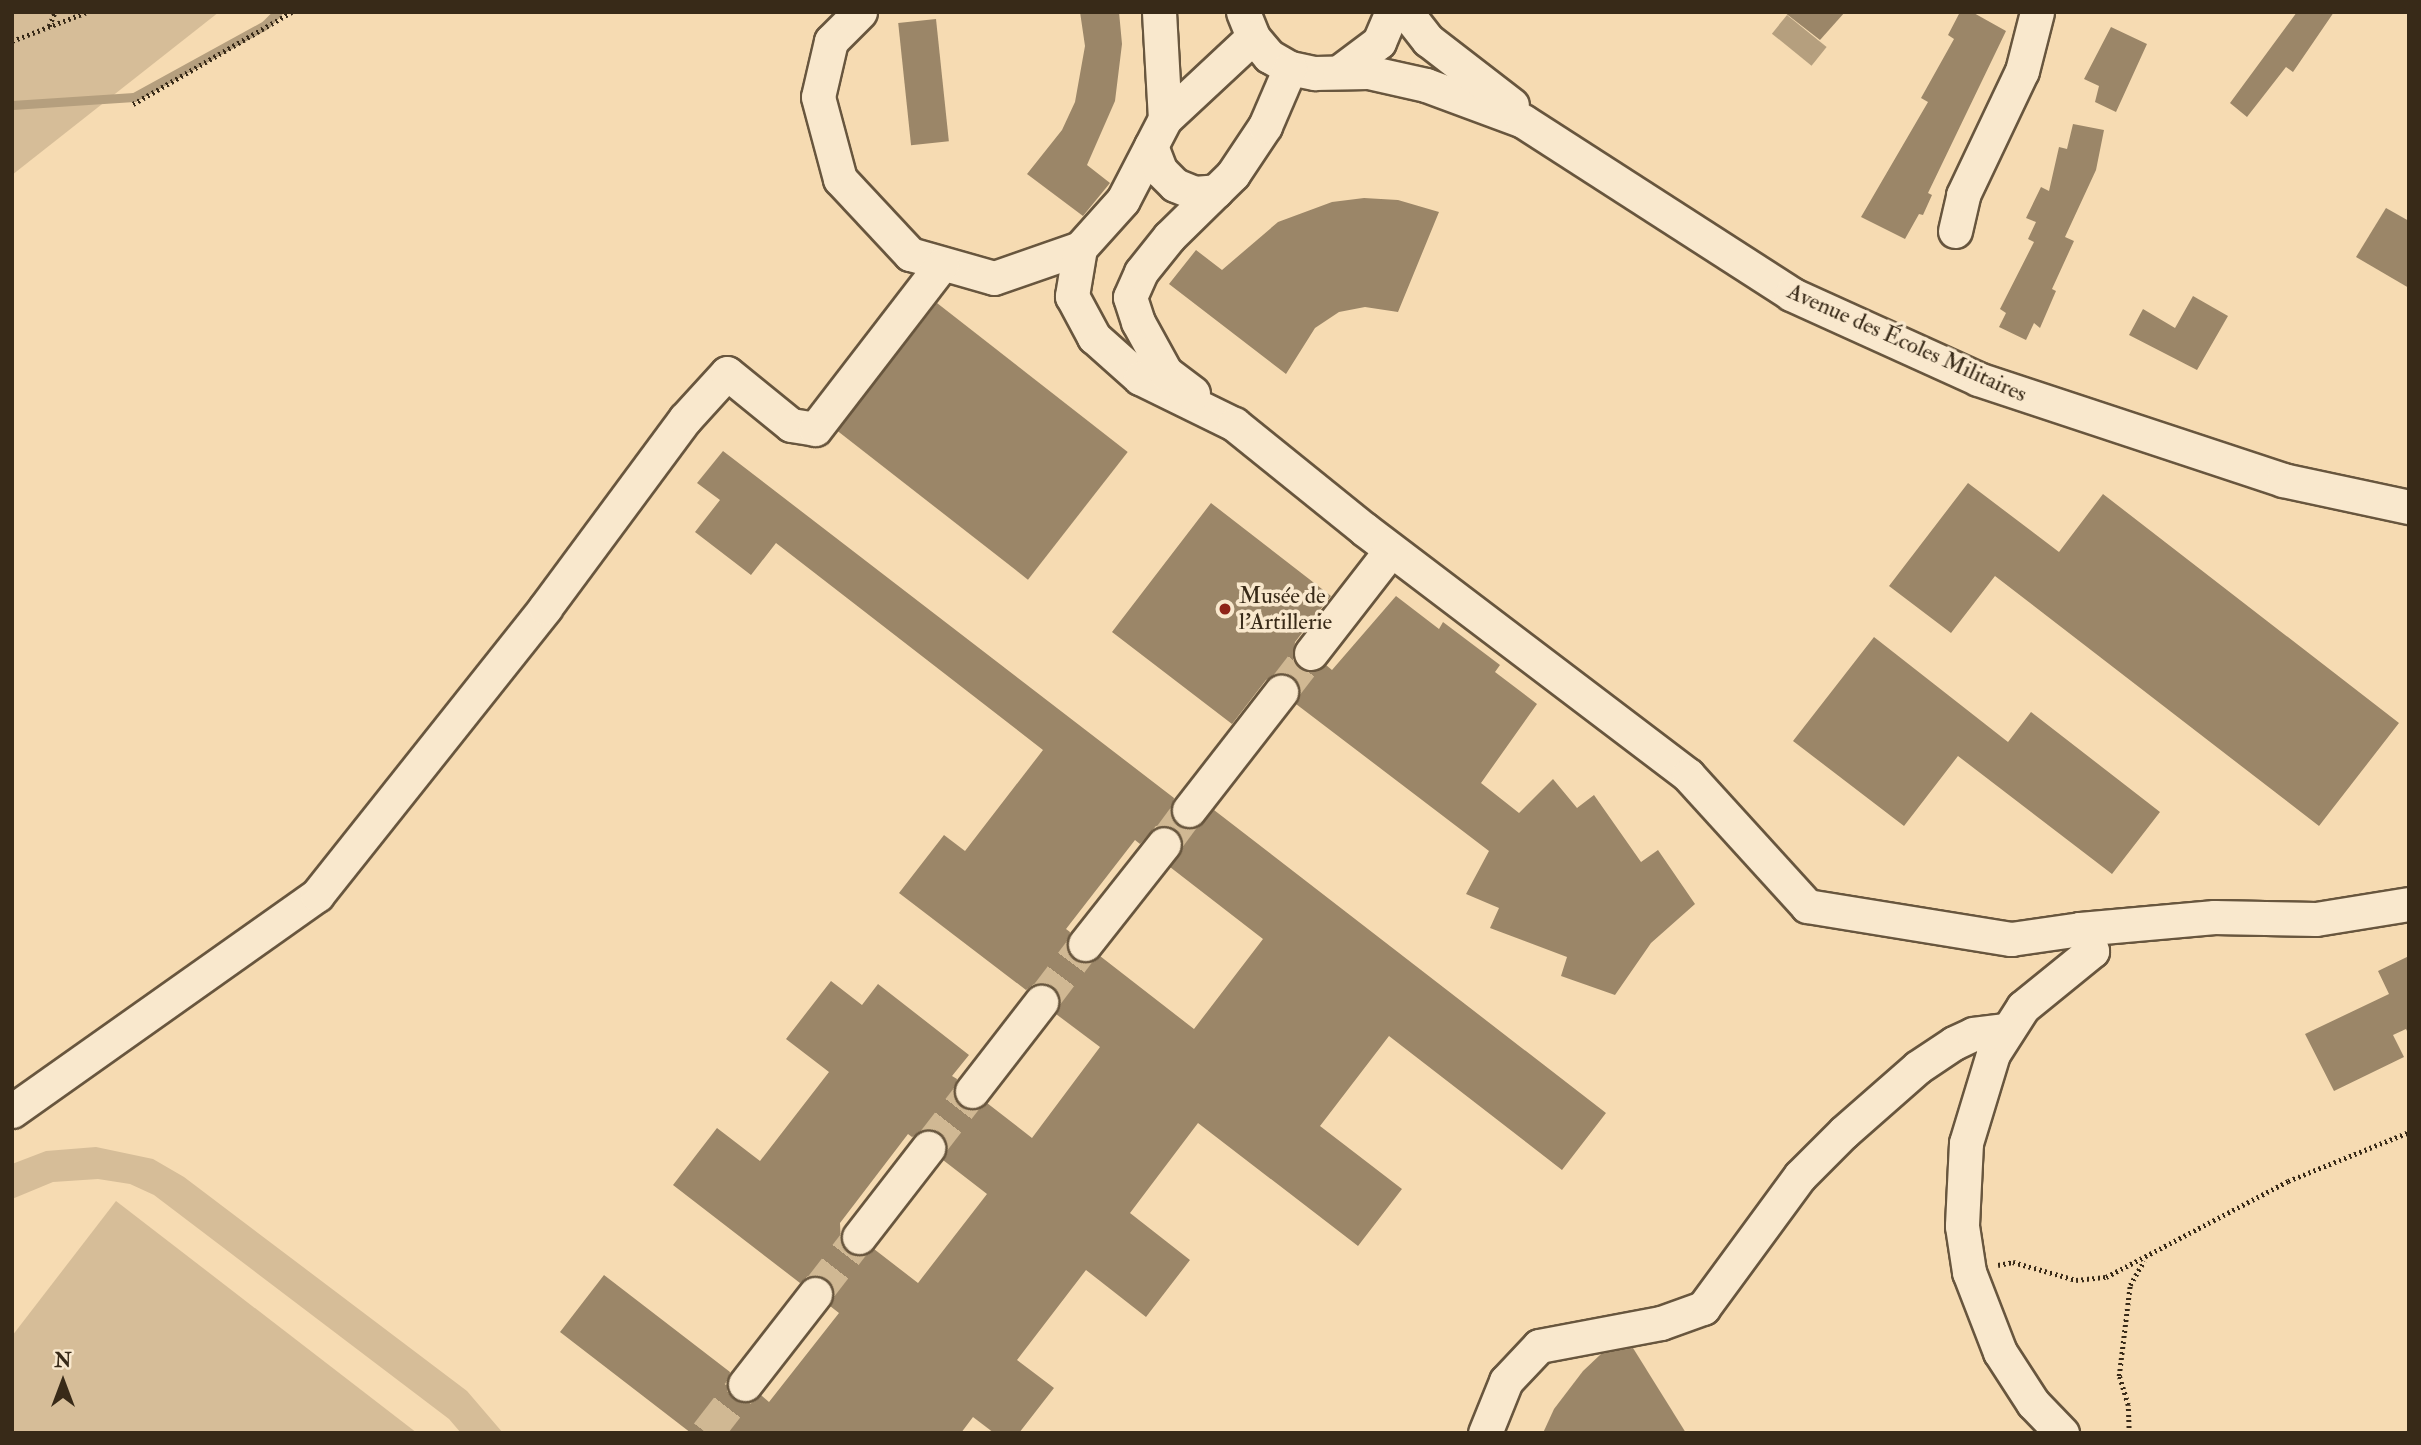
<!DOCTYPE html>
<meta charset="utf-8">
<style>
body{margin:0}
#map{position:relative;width:2421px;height:1445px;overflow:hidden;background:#f6dbb2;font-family:"IM FELL Double Pica",serif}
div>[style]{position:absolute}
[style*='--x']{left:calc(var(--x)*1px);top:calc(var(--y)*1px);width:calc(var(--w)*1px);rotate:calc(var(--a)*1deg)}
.green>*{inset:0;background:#d6bd98}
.water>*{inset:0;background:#b59f7e;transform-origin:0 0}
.stream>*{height:9px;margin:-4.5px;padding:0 4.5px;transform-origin:4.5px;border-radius:4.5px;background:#b59f7e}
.building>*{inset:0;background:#9b8668;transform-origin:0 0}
.minor-tunnel>*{height:33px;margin-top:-16.5px;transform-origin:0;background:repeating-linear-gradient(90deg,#d0b893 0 33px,transparent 0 50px)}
.path>*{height:4.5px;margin-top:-2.25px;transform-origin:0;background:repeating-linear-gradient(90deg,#382a18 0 2px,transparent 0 5.5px)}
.roads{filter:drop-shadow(2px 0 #68563e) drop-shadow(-2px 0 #68563e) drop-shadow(0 2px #68563e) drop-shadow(0 -2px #68563e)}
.minor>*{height:33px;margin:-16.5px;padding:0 16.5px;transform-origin:16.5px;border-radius:16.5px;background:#f9e8cd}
.dots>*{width:19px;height:19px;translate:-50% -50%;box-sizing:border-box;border:4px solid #f9e8cd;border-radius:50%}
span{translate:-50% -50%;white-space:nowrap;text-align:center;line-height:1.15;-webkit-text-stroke:7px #f9e8cd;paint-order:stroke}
.street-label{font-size:23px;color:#382a18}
.poi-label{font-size:23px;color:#382a18}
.left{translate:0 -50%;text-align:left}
.frame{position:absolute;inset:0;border:14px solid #382a18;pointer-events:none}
.north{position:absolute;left:28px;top:1347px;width:70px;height:70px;-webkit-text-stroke:5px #f9e8cd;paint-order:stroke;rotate:0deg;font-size:19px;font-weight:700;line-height:28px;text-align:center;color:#382a18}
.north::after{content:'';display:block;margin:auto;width:24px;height:32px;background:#382a18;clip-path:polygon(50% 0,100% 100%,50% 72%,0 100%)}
</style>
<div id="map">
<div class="green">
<i style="clip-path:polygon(12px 12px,219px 12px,12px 175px)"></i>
<i style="clip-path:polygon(96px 1147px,153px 1159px,184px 1177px,467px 1391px,503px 1433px,461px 1433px,449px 1419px,154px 1195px,130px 1184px,98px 1179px,53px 1182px,12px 1199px,12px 1164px,46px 1151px)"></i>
<i style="clip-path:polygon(116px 1201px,417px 1433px,12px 1433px,12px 1336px)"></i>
</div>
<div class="water">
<i style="left:1787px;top:15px;width:51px;height:24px;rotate:39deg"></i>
</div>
<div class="stream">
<i style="--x:12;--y:105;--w:122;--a:-3.8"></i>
<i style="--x:134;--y:97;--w:149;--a:-28.8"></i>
<i style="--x:265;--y:25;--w:18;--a:-45"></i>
</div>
<div class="building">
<i style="clip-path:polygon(1080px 12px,1119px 12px,1122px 44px,1115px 101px,1087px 165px,1110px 183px,1083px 216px,1027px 174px,1062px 130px,1075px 102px,1085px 46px)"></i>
<i style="clip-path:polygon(1784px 12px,1845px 12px,1820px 40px)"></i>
<i style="clip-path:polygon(1960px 12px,1972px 12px,2006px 31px,1928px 193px,1932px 195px,1923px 215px,1919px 214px,1905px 239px,1861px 217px,1928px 102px,1921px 98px,1954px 39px,1948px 35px)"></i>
<i style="clip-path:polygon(2297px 12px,2334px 12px,2293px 72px,2286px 67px,2247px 117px,2230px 103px)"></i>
<i style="left:936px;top:19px;width:123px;height:38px;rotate:84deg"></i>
<i style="clip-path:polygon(2111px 27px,2147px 44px,2116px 112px,2095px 102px,2099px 86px,2084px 79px)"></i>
<i style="clip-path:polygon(2073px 124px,2104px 130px,2096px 170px,2065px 237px,2074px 241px,2052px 289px,2056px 291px,2040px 328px,2034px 323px,2026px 340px,1999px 327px,2006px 313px,2000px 309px,2034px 242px,2028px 239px,2036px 222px,2026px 218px,2041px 187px,2049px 191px,2059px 147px,2067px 149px)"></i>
<i style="clip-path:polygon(1364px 198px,1398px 200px,1439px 212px,1398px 312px,1365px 307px,1339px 312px,1315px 328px,1286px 374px,1169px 284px,1196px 250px,1222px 270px,1278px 222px,1332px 202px)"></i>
<i style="clip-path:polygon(2386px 208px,2409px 221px,2409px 288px,2356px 257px)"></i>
<i style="clip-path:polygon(2193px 296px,2228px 316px,2197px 370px,2129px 335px,2143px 309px,2175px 328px)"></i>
<i style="left:937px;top:303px;width:242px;height:162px;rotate:38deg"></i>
<i style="clip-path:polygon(evenodd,723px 451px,1174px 798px,1171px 817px,1178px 826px,1197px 828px,1214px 810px,1606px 1113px,1562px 1170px,1389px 1036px,1320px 1126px,1402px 1189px,1358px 1246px,1198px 1123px,1130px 1213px,1190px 1260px,1146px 1317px,1086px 1270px,1017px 1360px,1054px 1388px,1019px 1433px,994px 1433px,973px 1417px,961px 1433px,691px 1433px,560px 1332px,604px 1275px,730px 1372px,727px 1391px,734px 1400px,752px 1402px,761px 1395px,769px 1402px,839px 1313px,830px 1306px,833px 1287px,826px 1278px,808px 1276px,800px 1283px,673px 1185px,717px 1128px,760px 1161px,829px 1072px,786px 1039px,831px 981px,862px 1005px,878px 984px,969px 1055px,952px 1076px,957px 1079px,954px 1098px,960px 1106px,970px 1110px,987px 1103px,1032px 1138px,1100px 1047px,1056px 1014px,1059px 995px,1052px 986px,1034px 984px,1026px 990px,899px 893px,944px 835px,965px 851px,1043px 750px,776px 543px,751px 575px,695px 532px,720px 500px,697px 483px,723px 451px,1166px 825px,1176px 829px,1183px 846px,1170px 867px,1263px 939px,1194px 1029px,1100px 956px,1082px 963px,1067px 950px,1070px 932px,1066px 929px,1135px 840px,1140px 844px,1156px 826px,1166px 825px,723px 451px,930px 1129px,945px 1140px,943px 1160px,987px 1194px,918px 1283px,874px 1249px,866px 1255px,848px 1253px,841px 1244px,840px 1223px,908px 1134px,912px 1137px,930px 1129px)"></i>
<i style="clip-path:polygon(1968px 483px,2059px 552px,2103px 494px,2399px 723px,2319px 826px,1995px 576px,1951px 633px,1889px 586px)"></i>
<i style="clip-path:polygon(1211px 503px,1331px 596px,1295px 642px,1293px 660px,1300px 669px,1318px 671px,1326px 665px,1332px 670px,1396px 596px,1439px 629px,1443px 622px,1500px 665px,1495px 672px,1537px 704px,1481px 783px,1519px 813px,1553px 779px,1577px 808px,1594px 795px,1641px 862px,1658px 850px,1695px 904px,1651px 943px,1615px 995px,1561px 976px,1567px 957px,1490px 928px,1499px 908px,1466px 894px,1489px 851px,1296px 704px,1299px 685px,1292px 676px,1283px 673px,1266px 680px,1232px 724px,1112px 632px)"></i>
<i style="clip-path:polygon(1874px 637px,2008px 742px,2031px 712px,2160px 812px,2112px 874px,1958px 756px,1904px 826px,1793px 741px)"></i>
<i style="clip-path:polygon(2409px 956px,2409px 1035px,2406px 1029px,2393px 1035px,2404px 1057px,2334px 1091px,2305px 1034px,2389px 994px,2378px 971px)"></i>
<i style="clip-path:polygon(1633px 1348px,1686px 1433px,1543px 1433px,1554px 1409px,1583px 1371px,1601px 1354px)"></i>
</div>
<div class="minor-tunnel">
<i style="--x:1281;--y:692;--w:49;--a:-52.4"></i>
<i style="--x:1164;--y:844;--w:42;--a:-53.7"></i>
<i style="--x:1041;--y:1002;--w:73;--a:-52.8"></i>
<i style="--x:928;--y:1148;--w:72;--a:-52.3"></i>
<i style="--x:815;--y:1294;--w:72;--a:-52.3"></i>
<i style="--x:707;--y:1433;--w:62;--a:-52.2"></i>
</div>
<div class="path">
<i style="--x:49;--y:26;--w:15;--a:-67"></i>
<i style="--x:12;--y:41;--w:80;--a:-21.1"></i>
<i style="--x:133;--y:104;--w:184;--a:-30.1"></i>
<i style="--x:1998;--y:1265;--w:15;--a:-11"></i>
<i style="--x:2013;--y:1262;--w:66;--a:15.9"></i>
<i style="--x:2076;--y:1280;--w:30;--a:-6"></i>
<i style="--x:2106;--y:1277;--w:206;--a:-27.8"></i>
<i style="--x:2288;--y:1181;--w:131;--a:-22"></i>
<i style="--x:2129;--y:1433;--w:28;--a:-92"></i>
<i style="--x:2128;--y:1405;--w:30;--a:-107"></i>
<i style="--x:2119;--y:1376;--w:92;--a:-83.1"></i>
<i style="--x:2130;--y:1285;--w:28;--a:-60"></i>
</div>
<div class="roads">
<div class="minor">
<i style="--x:860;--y:12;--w:41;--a:135"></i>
<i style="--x:831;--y:41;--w:57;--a:103.1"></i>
<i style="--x:818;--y:97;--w:85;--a:75"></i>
<i style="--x:840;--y:179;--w:103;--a:47"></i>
<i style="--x:910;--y:254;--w:87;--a:15.9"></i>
<i style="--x:994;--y:278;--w:91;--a:-19.2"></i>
<i style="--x:1080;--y:248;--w:64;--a:-48.1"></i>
<i style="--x:1123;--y:200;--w:91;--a:-62.6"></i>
<i style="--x:1165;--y:119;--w:120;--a:-43"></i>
<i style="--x:1159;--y:12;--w:107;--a:86.8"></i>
<i style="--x:1243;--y:12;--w:27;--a:68"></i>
<i style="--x:1253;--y:37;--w:25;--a:50"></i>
<i style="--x:1269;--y:56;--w:24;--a:30"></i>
<i style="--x:1290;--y:68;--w:25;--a:12"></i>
<i style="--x:1314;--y:73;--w:54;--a:-1.1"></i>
<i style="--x:1368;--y:72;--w:59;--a:12.6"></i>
<i style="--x:1426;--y:85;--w:103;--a:20.4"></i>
<i style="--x:1523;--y:121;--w:319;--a:32.8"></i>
<i style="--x:1791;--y:294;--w:205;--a:24.4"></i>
<i style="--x:1978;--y:379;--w:321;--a:18.3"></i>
<i style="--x:2283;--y:480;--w:129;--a:12.1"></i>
<i style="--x:1406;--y:12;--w:36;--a:52"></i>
<i style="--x:1428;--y:40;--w:106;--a:37.7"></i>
<i style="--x:1339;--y:72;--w:50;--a:-36.9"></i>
<i style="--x:1379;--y:42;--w:33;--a:-67"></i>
<i style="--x:1151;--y:146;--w:26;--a:69"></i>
<i style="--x:1160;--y:170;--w:21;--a:45"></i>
<i style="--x:1175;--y:185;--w:22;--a:22"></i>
<i style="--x:1195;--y:193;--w:21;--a:-5"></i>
<i style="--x:1955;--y:231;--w:37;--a:-77"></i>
<i style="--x:1963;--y:195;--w:137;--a:-64.6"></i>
<i style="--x:2022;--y:71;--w:61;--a:-75.7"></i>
<i style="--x:1080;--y:248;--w:49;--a:99.5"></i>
<i style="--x:1072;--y:296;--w:47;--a:61.8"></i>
<i style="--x:1094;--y:337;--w:62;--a:41.7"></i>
<i style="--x:1140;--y:378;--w:105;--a:26.1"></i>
<i style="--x:1234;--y:424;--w:167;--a:38.9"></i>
<i style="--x:1364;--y:529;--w:407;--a:37.2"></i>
<i style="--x:1688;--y:775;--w:177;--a:47.7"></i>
<i style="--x:1807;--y:906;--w:207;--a:9.2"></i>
<i style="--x:2011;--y:939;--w:70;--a:-8.2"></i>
<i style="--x:2080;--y:929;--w:25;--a:61"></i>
<i style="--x:2092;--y:951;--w:89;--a:140.9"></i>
<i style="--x:2023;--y:1007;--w:56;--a:122.6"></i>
<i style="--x:1993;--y:1054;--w:93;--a:106.9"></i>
<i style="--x:1966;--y:1143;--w:83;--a:92.8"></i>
<i style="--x:1962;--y:1226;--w:47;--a:81.3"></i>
<i style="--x:1969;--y:1272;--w:86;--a:68.8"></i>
<i style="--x:2000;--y:1352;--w:61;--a:57.1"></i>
<i style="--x:2033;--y:1403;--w:42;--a:46"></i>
<i style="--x:1193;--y:393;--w:34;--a:-143"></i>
<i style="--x:1166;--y:373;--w:58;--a:-118.8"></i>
<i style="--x:1138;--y:322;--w:26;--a:-108"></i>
<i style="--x:1130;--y:297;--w:27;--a:-66"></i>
<i style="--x:1141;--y:272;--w:45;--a:-51.3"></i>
<i style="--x:1169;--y:237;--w:90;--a:-44.5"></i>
<i style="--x:1233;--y:174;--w:58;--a:-56.3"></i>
<i style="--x:1265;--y:126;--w:63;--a:-66.7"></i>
<i style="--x:1311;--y:653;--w:130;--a:-52.2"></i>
<i style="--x:1189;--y:810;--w:150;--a:-52.1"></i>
<i style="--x:2080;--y:929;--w:135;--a:-5.1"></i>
<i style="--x:2214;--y:917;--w:102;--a:1.1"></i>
<i style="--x:2316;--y:919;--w:94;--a:-9.2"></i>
<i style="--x:1085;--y:944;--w:127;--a:-51.7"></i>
<i style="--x:972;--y:1091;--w:113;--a:-52.2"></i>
<i style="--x:12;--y:1111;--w:374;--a:-35.3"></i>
<i style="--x:317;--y:895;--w:367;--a:-51.5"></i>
<i style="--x:545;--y:608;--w:235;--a:-53.5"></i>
<i style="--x:685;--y:419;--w:62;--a:-47.6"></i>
<i style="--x:727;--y:373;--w:82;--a:39.1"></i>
<i style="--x:791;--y:425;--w:24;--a:9"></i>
<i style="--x:815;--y:429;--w:208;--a:-52.4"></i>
<i style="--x:859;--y:1237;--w:113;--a:-52.2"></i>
<i style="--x:745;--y:1384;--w:114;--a:-52.1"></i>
<i style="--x:1485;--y:1433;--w:56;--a:-68"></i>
<i style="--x:1506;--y:1381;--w:48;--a:-46.7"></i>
<i style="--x:1539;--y:1346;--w:124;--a:-10.7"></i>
<i style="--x:1661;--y:1323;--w:45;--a:-19.7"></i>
<i style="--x:1703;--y:1308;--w:164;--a:-53.7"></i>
<i style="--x:1800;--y:1176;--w:62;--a:-45"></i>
<i style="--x:1844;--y:1132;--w:98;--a:-41.3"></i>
<i style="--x:1918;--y:1067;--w:43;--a:-33.7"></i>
<i style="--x:1954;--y:1043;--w:21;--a:-25"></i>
<i style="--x:1973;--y:1034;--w:35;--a:-7"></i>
</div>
</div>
<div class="dots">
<i style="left:1225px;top:609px;background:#8f2418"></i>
</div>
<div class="street-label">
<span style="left:1907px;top:343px;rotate:24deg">Avenue des Écoles Militaires</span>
</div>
<div class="poi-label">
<span class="left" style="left:1239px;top:609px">Musée de<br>l'Artillerie</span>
</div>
<div class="frame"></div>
<div class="north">N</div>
</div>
